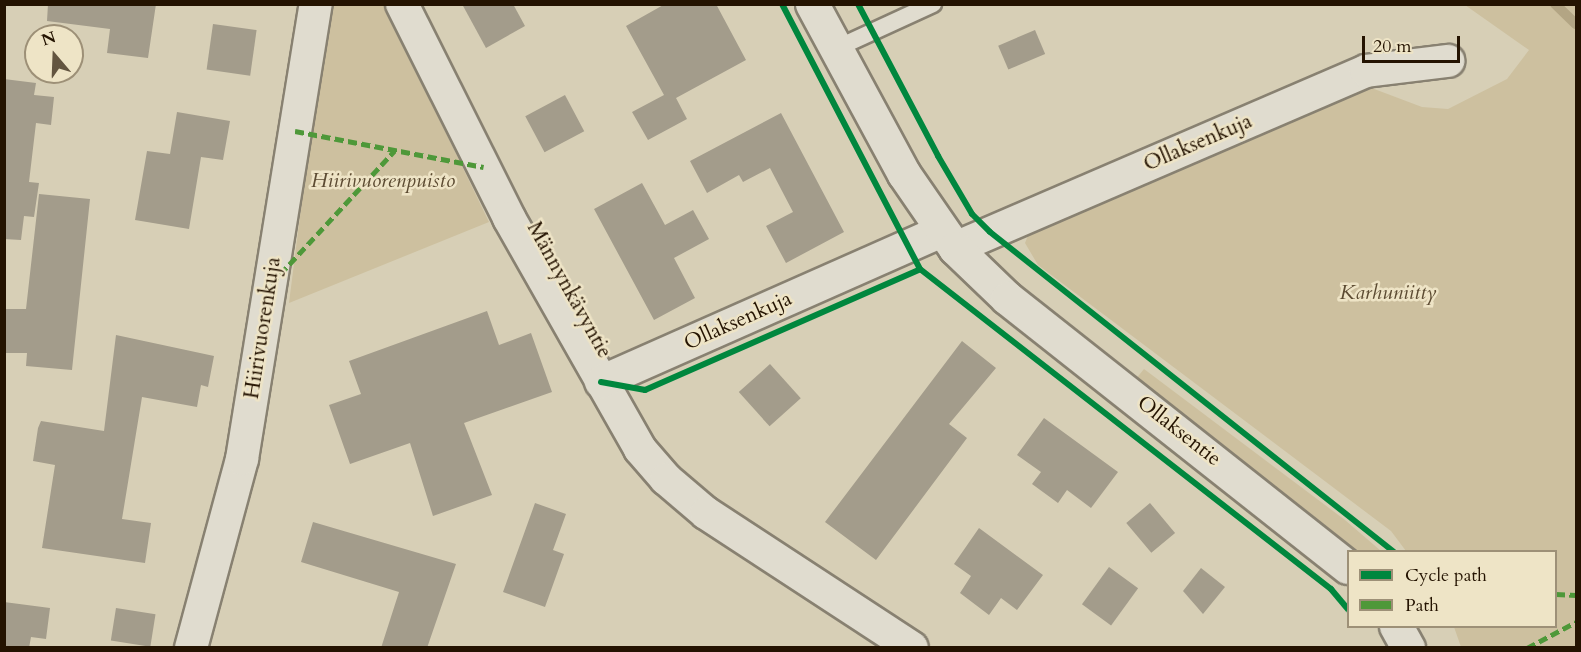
<!DOCTYPE html>
<meta charset="utf-8">
<style>
body{margin:0}
#map{position:relative;width:1581px;height:652px;overflow:hidden;background:#d7cfb6;font-family:Cardo,serif}
div>[style]{position:absolute}
[style*='--x']{left:calc(var(--x)*1px);top:calc(var(--y)*1px);width:calc(var(--w)*1px);rotate:calc(var(--a)*1deg)}
.green>*{inset:0;background:#cdc09f}
.stream>*{height:10px;margin:-5px;padding:0 5px;transform-origin:5px;border-radius:5px;background:#b3a584}
.building>*{inset:0;background:#a39c8b;transform-origin:0 0}
.roads{filter:drop-shadow(2px 0 #888171) drop-shadow(-2px 0 #888171) drop-shadow(0 2px #888171) drop-shadow(0 -2px #888171)}
.service>*{height:16px;margin:-8px;padding:0 8px;transform-origin:8px;border-radius:8px;background:#e0dccf}
.minor>*{height:32px;margin:-16px;padding:0 16px;transform-origin:16px;border-radius:16px;background:#e0dccf}
.tertiary>*{height:33px;margin:-16.5px;padding:0 16.5px;transform-origin:16.5px;border-radius:16.5px;background:#e0dccf}
.quiet>*{height:4.5px;margin-top:-2.25px;transform-origin:0;background:repeating-linear-gradient(90deg,#4e9839 0 9px,transparent 0 13.5px)}
.cycleway>*{height:6px;margin:-3px;padding:0 3px;transform-origin:3px;border-radius:3px;background:#00873e}
span{translate:-50% -50%;white-space:nowrap;text-align:center;line-height:1.15;-webkit-text-stroke:5px #eee4c6;paint-order:stroke}
.street-label{font-size:21px;color:#241301}
.park-label{font-size:21px;color:#5c4b32;font-style:italic}
.frame{position:absolute;inset:0;border:6px solid #241301;pointer-events:none}
.legend{position:absolute;left:1347px;top:550px;width:210px;height:78px;box-sizing:border-box;background:#eee4c6;border:2px solid #9d9077;margin:0;padding:8px 10px;list-style:none;font-size:18px;color:#241301}
.legend li{display:flex;align-items:center;gap:12px;height:30px}
.legend b{width:30px;border:2px solid #9d9077}
.north{position:absolute;left:24px;top:24px;width:60px;height:60px;box-sizing:border-box;background:#eee4c6;border:2px solid #9d9077;border-radius:50%;rotate:341deg;font-size:16px;font-weight:700;line-height:24px;text-align:center;color:#241301}
.north::after{content:'';display:block;margin:auto;width:21px;height:27px;background:#635540;clip-path:polygon(50% 0,100% 100%,50% 72%,0 100%)}
.scale{position:absolute;left:1362px;top:36px;width:98px;height:27px;box-sizing:border-box;border:3px solid #241301;border-top:0;padding-left:8px;font-size:18px;line-height:21px;white-space:nowrap;color:#241301;-webkit-text-stroke:4px #eee4c6;paint-order:stroke}
</style>
<div id="map">
<div class="green">
<i style="clip-path:polygon(327px 5px,384px 5px,489px 222px,289px 303px)"></i>
<i style="clip-path:polygon(1465px 5px,1576px 5px,1576px 647px,1461px 647px,1454px 627px,1556px 626px,1556px 552px,1406px 551px,1391px 531px,1038px 265px,1025px 243px,1029px 233px,1361px 84px,1422px 107px,1448px 109px,1507px 79px,1529px 50px)"></i>
<i style="clip-path:polygon(1144px 369px,1345px 520px,1381px 551px,1357px 551px,1135px 380px)"></i>
</div>
<div class="stream">
<i style="--x:1555;--y:4;--w:29;--a:44"></i>
</div>
<div class="building">
<i style="clip-path:polygon(48px 4px,156px 4px,148px 58px,107px 53px,110px 29px,47px 21px)"></i>
<i style="clip-path:polygon(462px 4px,513px 4px,525px 26px,486px 48px)"></i>
<i style="clip-path:polygon(665px 4px,716px 4px,746px 60px,676px 98px,687px 119px,648px 140px,632px 112px,664px 95px,626px 26px)"></i>
<i style="left:213px;top:24px;width:44px;height:46px;rotate:8deg"></i>
<i style="left:1035px;top:30px;width:26px;height:40px;rotate:67deg"></i>
<i style="clip-path:polygon(4px 79px,36px 83px,34px 95px,54px 97px,51px 125px,36px 123px,29px 182px,39px 183px,34px 217px,24px 216px,21px 240px,4px 239px)"></i>
<i style="left:565px;top:95px;width:41px;height:45px;rotate:62deg"></i>
<i style="clip-path:polygon(177px 112px,230px 121px,223px 160px,201px 157px,189px 229px,135px 220px,147px 151px,170px 154px)"></i>
<i style="clip-path:polygon(781px 113px,844px 232px,786px 263px,766px 226px,793px 212px,770px 168px,743px 182px,739px 175px,707px 193px,690px 161px)"></i>
<i style="clip-path:polygon(642px 183px,665px 225px,693px 210px,709px 239px,674px 258px,695px 298px,654px 320px,594px 209px)"></i>
<i style="clip-path:polygon(39px 194px,90px 199px,72px 370px,26px 366px,27px 353px,4px 353px,4px 309px,26px 309px)"></i>
<i style="clip-path:polygon(487px 311px,499px 345px,531px 333px,552px 392px,464px 423px,492px 495px,433px 516px,410px 443px,350px 464px,329px 405px,361px 394px,349px 361px)"></i>
<i style="clip-path:polygon(116px 335px,214px 356px,208px 387px,201px 385px,197px 407px,142px 397px,122px 519px,151px 523px,145px 563px,42px 548px,55px 465px,33px 461px,38px 428px,41px 421px,104px 431px)"></i>
<i style="clip-path:polygon(962px 341px,996px 368px,949px 424px,967px 438px,876px 560px,825px 522px)"></i>
<i style="left:770px;top:364px;width:46px;height:42px;rotate:48deg"></i>
<i style="clip-path:polygon(1044px 418px,1118px 472px,1091px 508px,1067px 490px,1058px 503px,1032px 484px,1041px 472px,1017px 455px)"></i>
<i style="clip-path:polygon(535px 503px,566px 514px,553px 550px,564px 554px,545px 607px,503px 592px)"></i>
<i style="left:1150px;top:503px;width:39px;height:31px;rotate:50deg"></i>
<i style="clip-path:polygon(313px 522px,456px 564px,427px 648px,381px 648px,399px 592px,301px 562px)"></i>
<i style="clip-path:polygon(979px 528px,1043px 575px,1017px 610px,1001px 598px,989px 615px,960px 593px,971px 576px,954px 564px)"></i>
<i style="left:1109px;top:567px;width:36px;height:46px;rotate:36deg"></i>
<i style="clip-path:polygon(1201px 568px,1225px 587px,1203px 614px,1183px 591px)"></i>
<i style="clip-path:polygon(4px 602px,50px 608px,46px 639px,31px 637px,29px 648px,4px 648px)"></i>
<i style="left:116px;top:608px;width:40px;height:33px;rotate:9deg"></i>
</div>
<div class="roads">
<div class="service">
<i style="--x:835;--y:49;--w:108;--a:-24.7"></i>
</div>
<div class="minor">
<i style="--x:402;--y:4;--w:239;--a:63.4"></i>
<i style="--x:509;--y:218;--w:266;--a:60.4"></i>
<i style="--x:640;--y:449;--w:40;--a:49"></i>
<i style="--x:666;--y:479;--w:52;--a:40.4"></i>
<i style="--x:706;--y:513;--w:246;--a:33.2"></i>
<i style="--x:955;--y:248;--w:447;--a:-23.3"></i>
<i style="--x:1366;--y:71;--w:83;--a:-7"></i>
<i style="--x:601;--y:382;--w:372;--a:-23.9"></i>
<i style="--x:191;--y:648;--w:196;--a:-74.9"></i>
<i style="--x:242;--y:459;--w:461;--a:-80.8"></i>
</div>
<div class="tertiary">
<i style="--x:812;--y:4;--w:193;--a:61.6"></i>
<i style="--x:904;--y:174;--w:90;--a:55.4"></i>
<i style="--x:955;--y:248;--w:72;--a:43.9"></i>
<i style="--x:1007;--y:298;--w:434;--a:38.3"></i>
<i style="--x:1396;--y:626;--w:25;--a:61"></i>
</div>
</div>
<div class="quiet">
<i style="--x:295;--y:131;--w:192;--a:10.8"></i>
<i style="--x:271;--y:284;--w:181;--a:-47.2"></i>
<i style="--x:1556;--y:594;--w:20;--a:3"></i>
<i style="--x:1527;--y:648;--w:55;--a:-28"></i>
</div>
<div class="cycleway">
<i style="--x:782;--y:4;--w:299;--a:62.5"></i>
<i style="--x:920;--y:269;--w:521;--a:37.9"></i>
<i style="--x:1331;--y:589;--w:26;--a:50"></i>
<i style="--x:858;--y:4;--w:172;--a:62.2"></i>
<i style="--x:938;--y:156;--w:67;--a:59.6"></i>
<i style="--x:972;--y:214;--w:25;--a:45"></i>
<i style="--x:990;--y:232;--w:515;--a:38.38"></i>
<i style="--x:601;--y:382;--w:45;--a:10.3"></i>
<i style="--x:645;--y:390;--w:300;--a:-23.7"></i>
</div>
<div class="street-label">
<span style="left:1198px;top:143px;rotate:-23deg">Ollaksenkuja</span>
<span style="left:569px;top:290px;rotate:61deg">Männynkävyntie</span>
<span style="left:738px;top:321px;rotate:-24deg">Ollaksenkuja</span>
<span style="left:263px;top:328px;rotate:-81deg">Hiirivuorenkuja</span>
<span style="left:1179px;top:431px;rotate:38deg">Ollaksentie</span>
</div>
<div class="park-label">
<span style="left:383px;top:181px">Hiirivuorenpuisto</span>
<span style="left:1388px;top:293px">Karhuniitty</span>
</div>
<div class="frame"></div>
<ul class="legend">
<li><b style="height:8px;background:#00873e"></b>Cycle path</li>
<li><b style="height:8px;background:#4e9839"></b>Path</li>
</ul>
<div class="north">N</div>
<div class="scale">20 m</div>
</div>
